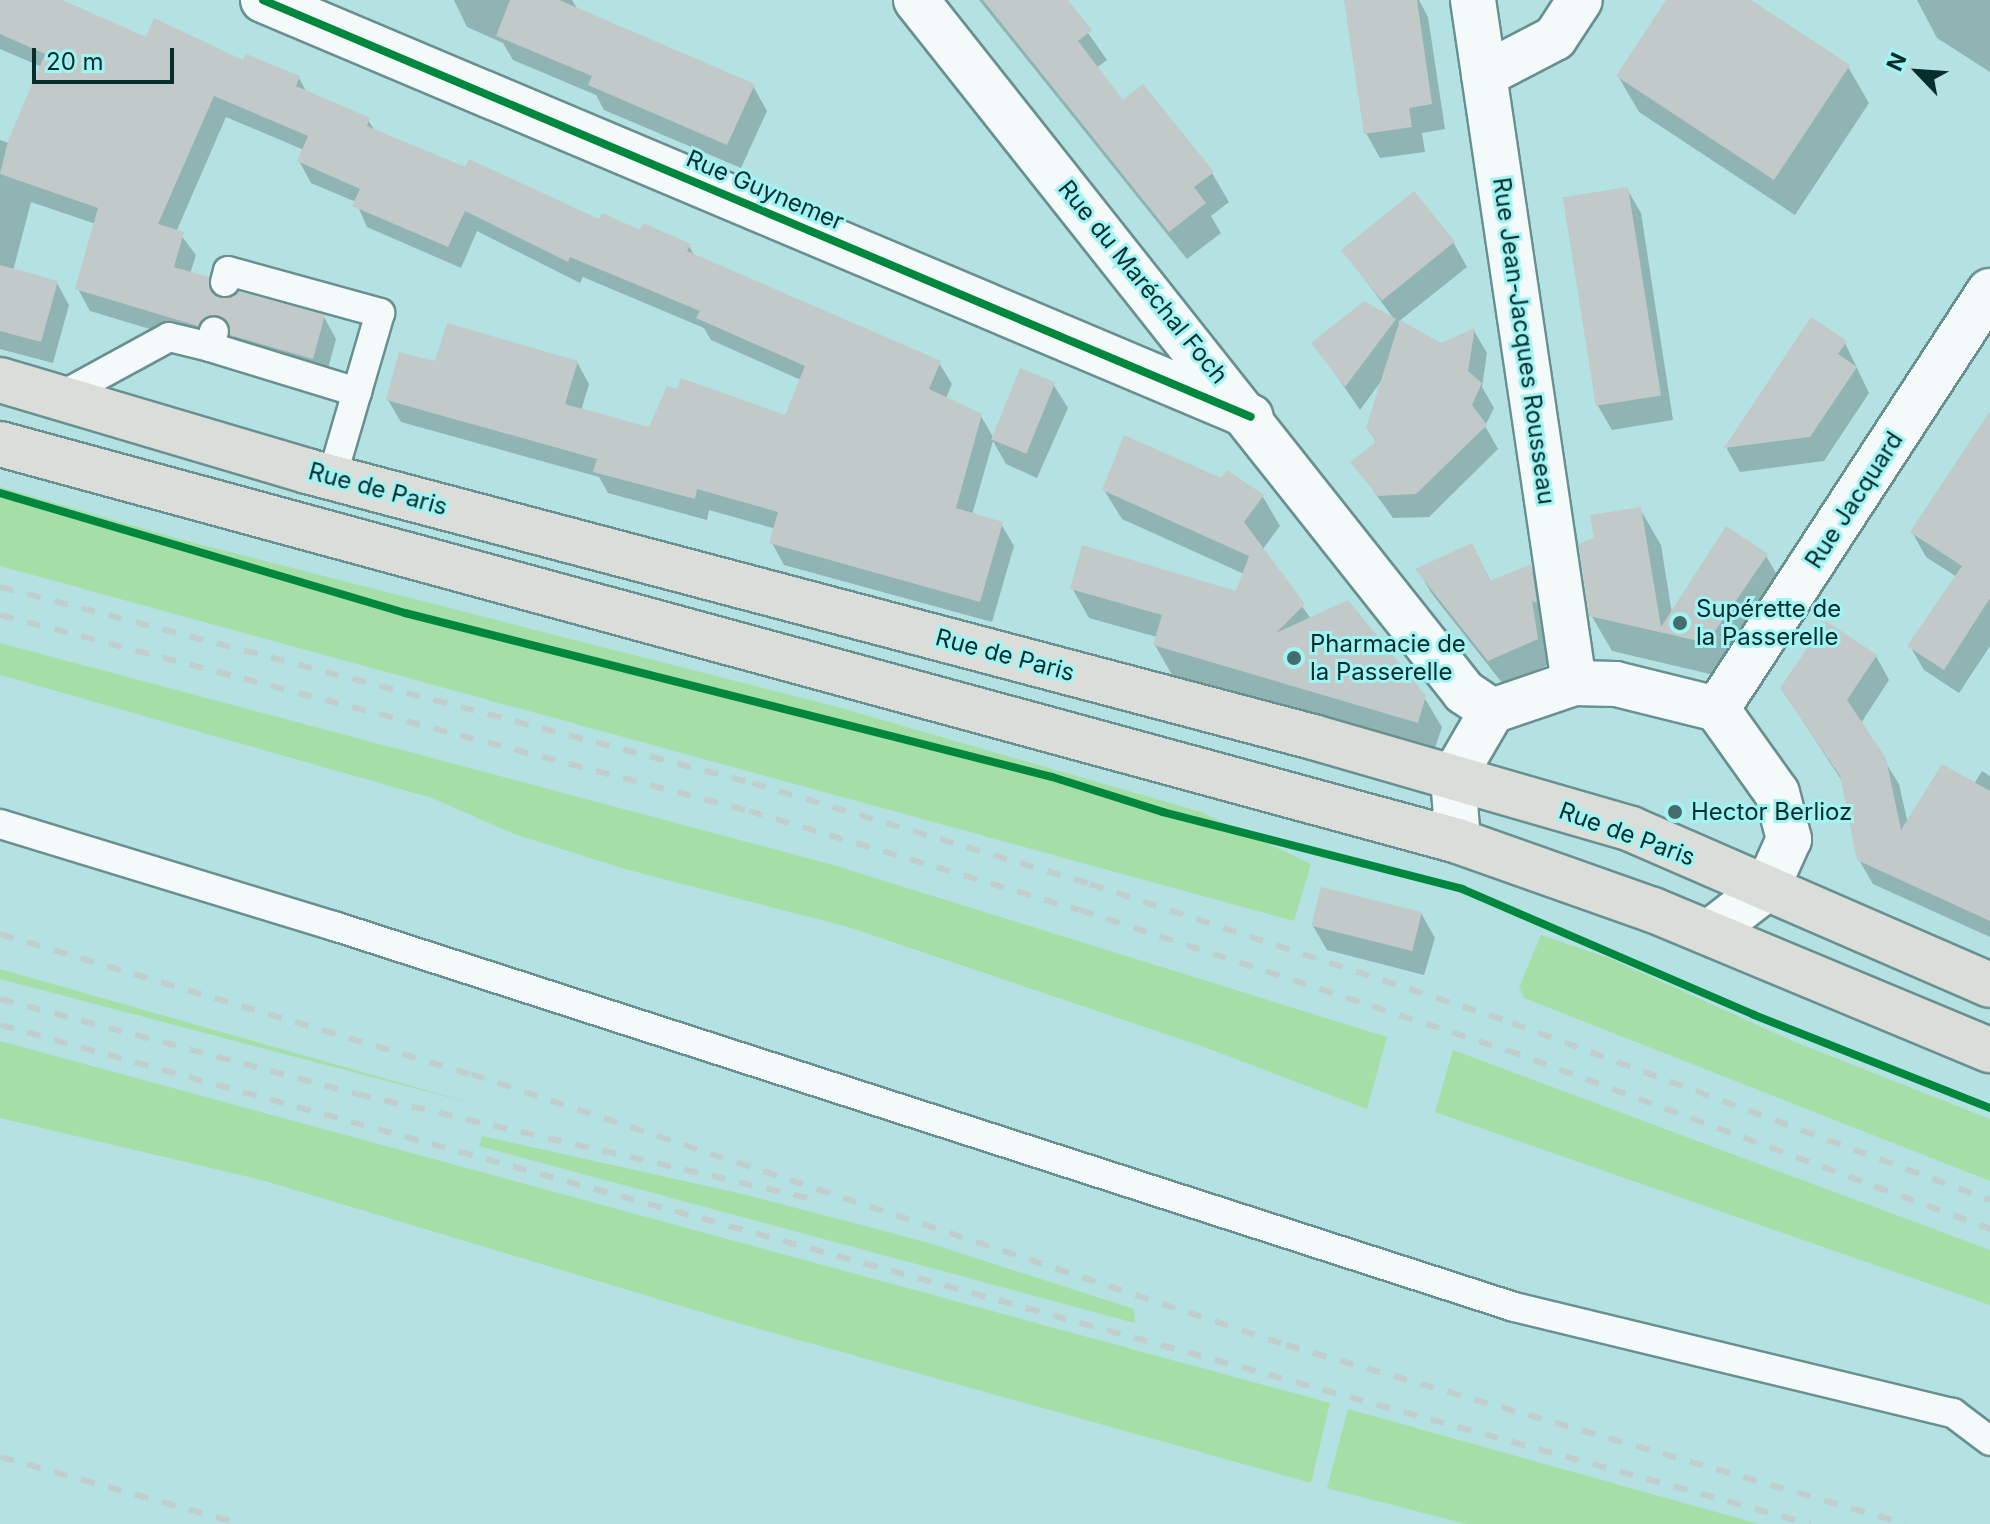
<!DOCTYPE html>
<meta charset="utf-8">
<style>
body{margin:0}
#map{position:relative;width:1990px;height:1524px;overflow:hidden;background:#b4e1e1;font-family:Inter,sans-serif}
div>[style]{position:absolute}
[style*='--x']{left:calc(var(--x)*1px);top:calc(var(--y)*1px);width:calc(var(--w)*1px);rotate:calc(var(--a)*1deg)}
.green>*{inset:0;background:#a6dea8}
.shadow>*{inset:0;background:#0003}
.building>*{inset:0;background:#c1c9c9;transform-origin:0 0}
.roads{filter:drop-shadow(2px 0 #699090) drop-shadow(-2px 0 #699090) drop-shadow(0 2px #699090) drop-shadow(0 -2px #699090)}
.lane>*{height:28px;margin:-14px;padding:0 14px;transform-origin:14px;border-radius:14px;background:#f4fafa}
.street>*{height:44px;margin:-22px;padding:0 22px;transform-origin:22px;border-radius:22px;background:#f4fafa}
.primary>*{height:44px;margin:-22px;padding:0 22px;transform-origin:22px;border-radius:22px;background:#dbded8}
.rail>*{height:6px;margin-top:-3px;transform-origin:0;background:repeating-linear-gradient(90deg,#c1cece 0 14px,transparent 0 28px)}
.cycleway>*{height:8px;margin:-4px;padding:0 4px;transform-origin:4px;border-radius:4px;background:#00873e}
.dots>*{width:22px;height:22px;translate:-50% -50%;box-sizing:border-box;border:4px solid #a1f4f4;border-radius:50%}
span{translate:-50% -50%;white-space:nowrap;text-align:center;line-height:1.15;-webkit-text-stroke:6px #a1f4f4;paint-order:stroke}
.street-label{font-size:24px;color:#082d2d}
.poi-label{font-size:24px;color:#082d2d}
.left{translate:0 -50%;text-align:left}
.north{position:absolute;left:1878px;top:32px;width:80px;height:80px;-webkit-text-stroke:6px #a1f4f4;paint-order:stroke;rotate:295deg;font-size:22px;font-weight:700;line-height:32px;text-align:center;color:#082d2d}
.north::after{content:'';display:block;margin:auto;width:28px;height:36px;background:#082d2d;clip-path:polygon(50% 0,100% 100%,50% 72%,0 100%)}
.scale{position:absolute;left:32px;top:48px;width:142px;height:36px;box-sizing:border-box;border:4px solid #082d2d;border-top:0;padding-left:10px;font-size:24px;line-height:28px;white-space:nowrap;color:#082d2d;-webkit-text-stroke:6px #a1f4f4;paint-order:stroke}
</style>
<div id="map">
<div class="green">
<i style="clip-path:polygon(0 487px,179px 539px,841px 708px,1201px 812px,1311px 864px,1294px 921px,0 566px)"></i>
<i style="clip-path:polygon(0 643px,830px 864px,1387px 1037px,1367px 1109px,1204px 1047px,848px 927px,625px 869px,514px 834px,432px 798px,0 675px)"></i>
<i style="clip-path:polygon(1541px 935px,1609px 958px,1793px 1041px,1990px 1119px,1990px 1181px,1524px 998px,1519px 987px)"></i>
<i style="clip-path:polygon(0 969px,478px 1105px,0 979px)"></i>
<i style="clip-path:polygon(0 1041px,1330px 1403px,1311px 1483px,731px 1321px,265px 1181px,0 1118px)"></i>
<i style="clip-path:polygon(1453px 1050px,1990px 1250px,1990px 1305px,1435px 1112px)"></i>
<i style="clip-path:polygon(482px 1136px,747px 1195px,926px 1242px,1134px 1309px,1135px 1323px,479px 1146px)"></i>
<i style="clip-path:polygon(1348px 1409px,1759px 1524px,1466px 1524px,1327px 1488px)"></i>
</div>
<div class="shadow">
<i style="clip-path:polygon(0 0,61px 0,148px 39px,299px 78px,307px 93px,368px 120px,375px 131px,600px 222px,689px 246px,695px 257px,939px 363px,952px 384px,946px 398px,981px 416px,993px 437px,1053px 384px,1068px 408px,1037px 478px,1006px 464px,993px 441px,972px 515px,1001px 524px,1014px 546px,992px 622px,784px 565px,772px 543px,776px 529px,709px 510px,707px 520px,608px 493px,599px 477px,401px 422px,388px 400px,437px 364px,577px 362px,589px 384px,581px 411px,650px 430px,786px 418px,801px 380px,711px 340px,704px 328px,583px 277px,580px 283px,477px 231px,461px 268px,367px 227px,356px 202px,311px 183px,299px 161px,304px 150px,226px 117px,177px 230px,196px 255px,190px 274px,207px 279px,220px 300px,324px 317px,336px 339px,325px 380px,245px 357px,233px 336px,221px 336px,210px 347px,90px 311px,78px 289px,96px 224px,31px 202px,13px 271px,57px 283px,69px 305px,53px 363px,0 349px,0 140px,9px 143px,42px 67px,0 49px)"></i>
<i style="clip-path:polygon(454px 0,572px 0,578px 10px,753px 86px,767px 111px,741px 168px,604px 110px,596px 95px,513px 60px,503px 43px,467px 27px)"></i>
<i style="clip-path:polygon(979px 0,1065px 0,1107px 60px,1096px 68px,1123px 103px,1212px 173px,1229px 202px,1211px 216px,1221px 233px,1187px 259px)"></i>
<i style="clip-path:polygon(1346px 0,1419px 0,1428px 17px,1445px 129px,1422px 133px,1425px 152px,1380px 158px,1366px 133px)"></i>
<i style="clip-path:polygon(1668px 0,1748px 0,1848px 67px,1869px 103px,1795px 215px,1639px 112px,1618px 76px)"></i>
<i style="clip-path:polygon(1917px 0,1990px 0,1990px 72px,1937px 38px)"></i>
<i style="clip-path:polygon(1627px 189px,1641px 213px,1673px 420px,1612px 430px,1598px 406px)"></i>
<i style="clip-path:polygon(1453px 242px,1467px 267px,1398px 322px,1441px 346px,1474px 331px,1487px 353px,1482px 387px,1494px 408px,1485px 426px,1498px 449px,1429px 517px,1393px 518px,1353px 462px,1377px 444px,1368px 428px,1382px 380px,1360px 410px,1314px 343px,1394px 319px,1344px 251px)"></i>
<i style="clip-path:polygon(1812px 320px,1845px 343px,1869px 393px,1824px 461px,1740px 472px,1727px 449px)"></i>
<i style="clip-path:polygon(1990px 414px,1990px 646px,1959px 693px,1924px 670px,1910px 646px,1957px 577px,1926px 557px,1912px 532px)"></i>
<i style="clip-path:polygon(1227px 473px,1263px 497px,1280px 526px,1262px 550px,1311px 619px,1424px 697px,1442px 727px,1434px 751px,1172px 675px,1155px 645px,1157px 637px,1089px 618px,1072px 588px,1237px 593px,1244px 574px,1122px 519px,1104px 490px,1222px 480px)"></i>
<i style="clip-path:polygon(1640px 509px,1661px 545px,1672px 614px,1766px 556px,1787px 592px,1727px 678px,1612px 651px,1591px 615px,1596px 539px)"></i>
<i style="clip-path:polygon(1472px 545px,1491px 582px,1530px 566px,1544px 591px,1551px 664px,1503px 684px,1432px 594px,1418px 570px)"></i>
<i style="clip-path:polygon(1876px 656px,1889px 680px,1861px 723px,1899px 784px,1908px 824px,1974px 784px,1982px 771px,1990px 776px,1990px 937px,1873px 884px,1859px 860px,1842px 781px,1797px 712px)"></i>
<i style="clip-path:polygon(1421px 913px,1435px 938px,1424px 975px,1327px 950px,1313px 926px)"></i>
</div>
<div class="building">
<i style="clip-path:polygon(0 0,62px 0,146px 37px,154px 18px,243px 60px,246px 54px,300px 76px,296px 86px,370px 118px,367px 126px,465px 167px,469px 159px,599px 219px,602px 213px,640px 230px,643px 223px,691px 244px,687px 251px,941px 361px,929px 389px,982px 414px,956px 508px,1003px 522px,980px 602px,769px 543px,778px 512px,697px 489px,695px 499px,593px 472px,597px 459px,386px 400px,399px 352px,435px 361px,447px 323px,578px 361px,565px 404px,649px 427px,667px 386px,677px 389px,681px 378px,785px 415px,805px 366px,696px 318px,700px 311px,570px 257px,568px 262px,465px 211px,448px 247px,352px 206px,360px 189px,297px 161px,308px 136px,214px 96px,158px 224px,184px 232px,174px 267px,209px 277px,209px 287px,220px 298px,239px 292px,325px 315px,313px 359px,230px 335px,230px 326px,219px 315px,209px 315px,198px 326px,75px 289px,98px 208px,0 174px,8px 141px,45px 54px,0 34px)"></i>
<i style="clip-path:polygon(510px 0,559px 0,755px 84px,727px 145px,588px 85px,592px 76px,496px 36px)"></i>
<i style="clip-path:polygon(983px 0,1068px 0,1092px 30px,1078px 41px,1123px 100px,1143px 84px,1214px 172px,1194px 187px,1206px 203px,1169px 232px)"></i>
<i style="clip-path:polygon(1344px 0,1417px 0,1432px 104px,1409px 108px,1412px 127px,1364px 134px)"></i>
<i style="clip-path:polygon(1666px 0,1751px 0,1850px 65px,1774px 180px,1616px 76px)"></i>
<i style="left:1628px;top:187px;width:211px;height:66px;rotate:81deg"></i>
<i style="left:1414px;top:191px;width:65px;height:94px;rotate:51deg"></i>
<i style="clip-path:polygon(0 265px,58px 281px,41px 342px,0 331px)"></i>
<i style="clip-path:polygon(1364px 301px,1396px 319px,1345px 387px,1311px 343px)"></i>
<i style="clip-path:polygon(1811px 317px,1847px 341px,1838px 354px,1857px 367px,1810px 437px,1724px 448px)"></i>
<i style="clip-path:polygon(1400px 320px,1441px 343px,1475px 328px,1468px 371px,1482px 383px,1472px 405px,1487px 425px,1416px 494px,1378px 496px,1350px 462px,1376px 442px,1366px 428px)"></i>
<i style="left:1020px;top:368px;width:38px;height:77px;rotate:22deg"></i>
<i style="clip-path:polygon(1990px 411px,1990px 598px,1944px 670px,1907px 646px,1962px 566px,1910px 532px)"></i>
<i style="clip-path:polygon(1124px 435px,1221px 478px,1227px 470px,1264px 495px,1244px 522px,1305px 604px,1276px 633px,1348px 600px,1426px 696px,1418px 723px,1153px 645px,1162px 615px,1070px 589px,1082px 545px,1236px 591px,1249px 556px,1102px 490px)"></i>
<i style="clip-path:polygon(1641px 507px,1661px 627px,1726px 526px,1768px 554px,1707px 643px,1589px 616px,1579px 544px,1594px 538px,1590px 515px)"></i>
<i style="clip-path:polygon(1472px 543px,1490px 581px,1531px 564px,1537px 603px,1532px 601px,1538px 639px,1488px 661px,1415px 569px)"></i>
<i style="clip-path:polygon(1826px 621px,1877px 655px,1847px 700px,1886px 758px,1901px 830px,1942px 764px,1990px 791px,1990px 921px,1857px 860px,1840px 776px,1780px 688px)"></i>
<i style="left:1321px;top:887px;width:104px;height:40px;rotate:14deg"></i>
</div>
<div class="roads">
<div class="lane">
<i style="--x:225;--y:282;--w:11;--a:-75"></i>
<i style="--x:228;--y:271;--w:158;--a:15.4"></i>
<i style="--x:380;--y:313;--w:171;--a:106.3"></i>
<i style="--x:210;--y:347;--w:154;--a:17"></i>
<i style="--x:61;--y:396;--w:123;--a:-28.6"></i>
<i style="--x:169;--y:337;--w:42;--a:13.7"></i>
<i style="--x:210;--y:347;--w:16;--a:-76"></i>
<i style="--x:0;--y:824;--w:349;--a:17"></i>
<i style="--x:334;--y:926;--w:1240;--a:17.89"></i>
<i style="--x:1514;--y:1307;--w:452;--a:13.6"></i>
<i style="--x:1953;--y:1413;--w:46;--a:37.1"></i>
</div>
<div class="street">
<i style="--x:263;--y:0;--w:1072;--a:22.88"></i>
<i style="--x:916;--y:0;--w:883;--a:51.62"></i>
<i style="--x:1464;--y:692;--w:34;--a:34"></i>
<i style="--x:1473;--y:0;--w:690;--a:81.59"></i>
<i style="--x:1484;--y:75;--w:80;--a:-27.5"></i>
<i style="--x:1555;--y:38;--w:45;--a:-56.7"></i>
<i style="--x:1717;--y:709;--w:499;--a:-56.9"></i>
<i style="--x:1458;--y:841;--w:63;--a:-94.5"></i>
<i style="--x:1453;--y:778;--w:78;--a:-59.8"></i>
<i style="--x:1492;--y:711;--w:87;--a:-18.9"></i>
<i style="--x:1574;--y:683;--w:42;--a:1.4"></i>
<i style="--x:1616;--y:684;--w:104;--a:13.9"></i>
<i style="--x:1717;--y:709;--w:103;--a:54.5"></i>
<i style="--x:1777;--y:793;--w:48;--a:75.4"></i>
<i style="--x:1789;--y:839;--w:54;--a:114.2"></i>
<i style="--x:1767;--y:888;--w:72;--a:142.3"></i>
</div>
<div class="primary">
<i style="--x:0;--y:380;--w:320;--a:16.5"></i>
<i style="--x:307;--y:471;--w:1041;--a:14.81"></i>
<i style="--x:1313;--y:737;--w:331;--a:16.1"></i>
<i style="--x:1631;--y:829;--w:391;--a:23.5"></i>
<i style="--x:0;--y:444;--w:1511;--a:15.23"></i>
<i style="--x:1458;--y:841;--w:207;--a:19.5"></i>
<i style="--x:1653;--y:910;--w:365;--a:22.6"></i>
</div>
</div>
<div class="rail">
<i style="--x:0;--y:587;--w:777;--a:14.61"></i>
<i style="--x:752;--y:783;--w:353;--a:16.6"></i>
<i style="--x:1090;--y:884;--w:444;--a:18.2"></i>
<i style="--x:1512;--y:1023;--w:510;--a:20.32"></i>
<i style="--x:0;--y:615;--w:774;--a:14.66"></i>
<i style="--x:749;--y:811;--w:345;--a:16.7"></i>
<i style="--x:1080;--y:910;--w:449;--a:18.2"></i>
<i style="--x:1507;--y:1050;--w:515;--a:20.33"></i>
<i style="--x:0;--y:934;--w:491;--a:16.6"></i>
<i style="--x:471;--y:1074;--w:859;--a:18.39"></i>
<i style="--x:1286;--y:1345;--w:645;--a:16.1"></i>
<i style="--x:0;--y:999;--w:369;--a:14.9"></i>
<i style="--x:357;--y:1094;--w:474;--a:13"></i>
<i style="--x:0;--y:1025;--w:1878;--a:15.41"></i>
<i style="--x:0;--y:1457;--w:250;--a:15.5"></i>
</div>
<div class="cycleway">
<i style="--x:263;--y:0;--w:1072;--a:22.88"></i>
<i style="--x:0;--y:493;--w:422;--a:16.5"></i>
<i style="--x:405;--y:613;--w:667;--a:14.22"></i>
<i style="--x:1052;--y:777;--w:116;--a:17.5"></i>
<i style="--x:1163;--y:812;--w:309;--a:14.4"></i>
<i style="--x:1462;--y:889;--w:318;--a:23.3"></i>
<i style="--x:1754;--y:1015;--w:254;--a:21.5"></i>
</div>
<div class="dots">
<i style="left:1680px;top:623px;background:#446c6c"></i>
<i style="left:1294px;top:658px;background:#446c6c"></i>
<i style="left:1675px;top:812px;background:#446c6c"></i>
</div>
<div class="street-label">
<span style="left:765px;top:190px;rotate:23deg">Rue Guynemer</span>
<span style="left:1143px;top:282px;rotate:51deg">Rue du Maréchal Foch</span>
<span style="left:1524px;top:341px;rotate:82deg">Rue Jean-Jacques Rousseau</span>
<span style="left:378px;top:489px;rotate:15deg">Rue de Paris</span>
<span style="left:1854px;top:500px;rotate:-57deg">Rue Jacquard</span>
<span style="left:1005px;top:655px;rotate:15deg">Rue de Paris</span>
<span style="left:1627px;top:834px;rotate:20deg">Rue de Paris</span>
</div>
<div class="poi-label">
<span class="left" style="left:1696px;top:623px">Supérette de<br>la Passerelle</span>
<span class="left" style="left:1310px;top:658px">Pharmacie de<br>la Passerelle</span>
<span class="left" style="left:1691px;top:812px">Hector Berlioz</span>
</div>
<div class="north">N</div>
<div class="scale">20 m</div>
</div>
